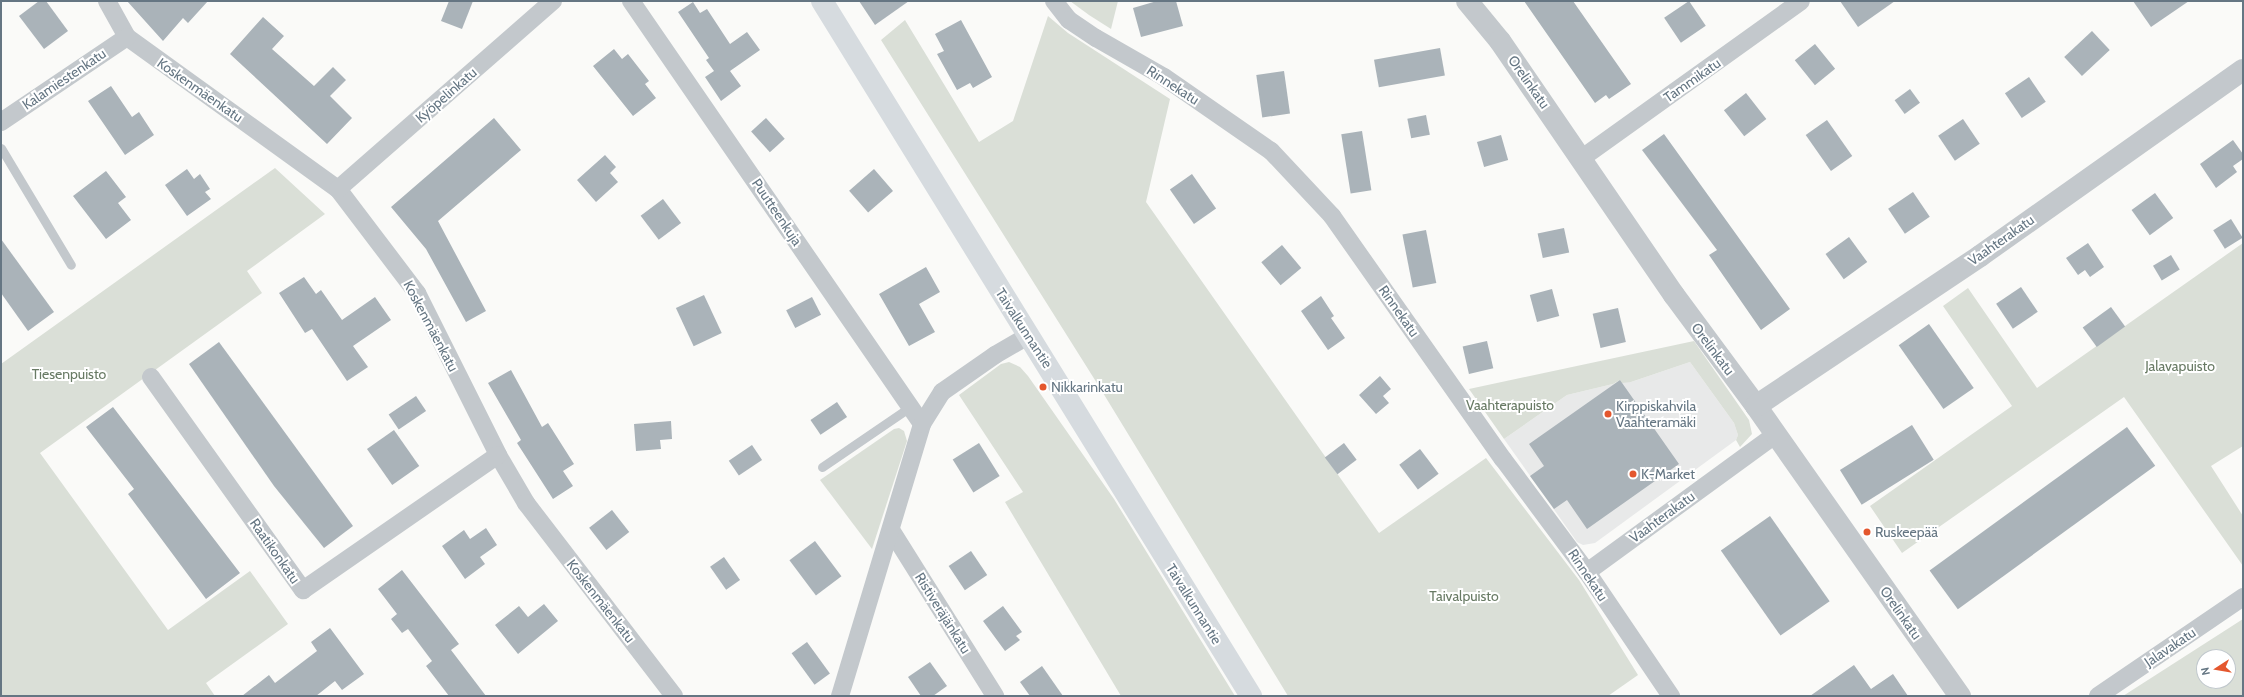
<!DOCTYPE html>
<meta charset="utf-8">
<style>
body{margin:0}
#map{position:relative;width:2244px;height:697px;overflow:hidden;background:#fafaf8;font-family:Cabin,sans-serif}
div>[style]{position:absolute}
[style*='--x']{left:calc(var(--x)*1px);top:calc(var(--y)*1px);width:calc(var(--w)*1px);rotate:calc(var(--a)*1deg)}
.built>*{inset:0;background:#e8e9e9}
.green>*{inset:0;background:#dadfd7}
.building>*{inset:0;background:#aab3b9;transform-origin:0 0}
.service>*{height:9px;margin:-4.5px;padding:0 4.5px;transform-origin:4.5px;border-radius:4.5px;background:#c3c8cc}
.minor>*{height:18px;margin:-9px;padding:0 9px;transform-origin:9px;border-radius:9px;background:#c3c8cc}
.tertiary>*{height:22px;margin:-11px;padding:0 11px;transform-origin:11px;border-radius:11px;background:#c3c8cc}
.secondary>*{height:22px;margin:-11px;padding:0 11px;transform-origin:11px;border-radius:11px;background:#d6dbdf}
.dots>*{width:11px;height:11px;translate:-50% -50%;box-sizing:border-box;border:2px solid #fff;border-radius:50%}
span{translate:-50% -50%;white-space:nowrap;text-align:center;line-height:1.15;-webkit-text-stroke:4px #fff;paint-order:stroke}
.street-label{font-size:14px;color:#657683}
.park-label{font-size:14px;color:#687a64}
.poi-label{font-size:14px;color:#657683}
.left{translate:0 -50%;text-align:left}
.frame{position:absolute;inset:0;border:2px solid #657683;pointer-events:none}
.north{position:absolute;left:2196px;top:649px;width:40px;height:40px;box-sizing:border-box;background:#fff;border:1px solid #c1c8cd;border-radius:50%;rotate:258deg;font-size:11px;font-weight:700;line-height:16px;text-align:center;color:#657683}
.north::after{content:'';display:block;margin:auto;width:14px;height:18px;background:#e4572e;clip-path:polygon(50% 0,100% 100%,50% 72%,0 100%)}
</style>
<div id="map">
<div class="built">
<i style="clip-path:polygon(1690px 362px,1734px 423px,1738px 435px,1736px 440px,1595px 543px,1583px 545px,1577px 542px,1504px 439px,1567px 395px,1613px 384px,1620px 380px,1631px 382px)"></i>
</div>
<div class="green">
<i style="clip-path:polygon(1070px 1px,1118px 1px,1111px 29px,1089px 15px)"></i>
<i style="clip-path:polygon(1048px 16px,1068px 33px,1170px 99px,1146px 202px,1379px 533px,1486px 458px,1579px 580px,1638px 675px,1608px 696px,1288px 696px,1100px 388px,881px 40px,905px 20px,979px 142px,1013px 121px)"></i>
<i style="clip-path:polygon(275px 168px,325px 214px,247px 271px,262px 293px,40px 453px,168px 630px,250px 571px,288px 624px,206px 683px,215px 696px,1px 696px,1px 364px)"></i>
<i style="clip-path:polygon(2243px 243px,2243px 446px,2211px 466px,2243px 516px,2243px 566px,2124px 397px,1902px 553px,1870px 506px,2012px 406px,1943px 306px,1968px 288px,2037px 388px)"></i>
<i style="clip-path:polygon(1694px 341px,1749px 420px,1752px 434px,1740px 447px,1736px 440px,1738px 435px,1734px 423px,1690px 362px,1631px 382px,1622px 383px,1620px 380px,1613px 384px,1567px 395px,1504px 439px,1469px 389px)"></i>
<i style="clip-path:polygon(1009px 362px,1020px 367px,1028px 376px,1114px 499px,1235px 696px,1121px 696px,1005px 502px,1023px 492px,959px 395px,1001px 364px)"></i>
<i style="clip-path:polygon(899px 428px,904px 431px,907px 441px,872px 549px,820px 480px,894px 429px)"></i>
<i style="clip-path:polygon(evenodd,2243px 619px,2243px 696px,2123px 696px,2243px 619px,2204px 657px,2228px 657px,2228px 681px,2204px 681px,2204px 657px)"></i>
</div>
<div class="building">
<i style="clip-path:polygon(39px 1px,46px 1px,68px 31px,44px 49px,19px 16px)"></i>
<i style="clip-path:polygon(127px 1px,208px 1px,188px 23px,183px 18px,163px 41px)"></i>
<i style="clip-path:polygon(449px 1px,473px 1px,462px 29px,441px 21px)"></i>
<i style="clip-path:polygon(859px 1px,909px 1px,875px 25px)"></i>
<i style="clip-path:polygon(1157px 1px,1176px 1px,1183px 26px,1141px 37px,1133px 8px)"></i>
<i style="clip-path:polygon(1524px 1px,1573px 1px,1631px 84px,1609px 99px,1606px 95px,1595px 103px)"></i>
<i style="left:1689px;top:1px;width:30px;height:30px;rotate:56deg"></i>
<i style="clip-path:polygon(1840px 1px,1895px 1px,1858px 27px)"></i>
<i style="clip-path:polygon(2133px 1px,2189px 1px,2151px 27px)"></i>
<i style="clip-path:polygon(693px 2px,700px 13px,707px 9px,730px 44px,747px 32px,760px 50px,730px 71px,741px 86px,721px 101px,705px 77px,714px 71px,706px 60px,709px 58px,678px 12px)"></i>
<i style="clip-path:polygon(263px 17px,284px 36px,272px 49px,314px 86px,333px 67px,346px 80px,330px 96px,352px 118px,327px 144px,230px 54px)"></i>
<i style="clip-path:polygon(961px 20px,992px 77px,973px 88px,970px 83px,957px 90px,937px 54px,944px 51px,935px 34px)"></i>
<i style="left:2092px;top:31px;width:26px;height:38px;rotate:47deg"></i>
<i style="left:1815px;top:44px;width:32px;height:26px;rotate:51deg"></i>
<i style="left:1440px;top:48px;width:28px;height:67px;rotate:80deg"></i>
<i style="clip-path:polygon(614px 49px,622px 59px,628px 54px,649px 81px,645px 84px,656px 98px,633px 116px,593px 66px)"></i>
<i style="left:1284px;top:71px;width:43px;height:28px;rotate:82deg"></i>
<i style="left:2029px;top:77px;width:30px;height:29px;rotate:56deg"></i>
<i style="clip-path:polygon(111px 86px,132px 117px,139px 112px,154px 135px,125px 155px,88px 101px)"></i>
<i style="left:1910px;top:89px;width:17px;height:19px;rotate:54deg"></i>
<i style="left:1746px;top:93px;width:33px;height:28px;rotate:52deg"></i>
<i style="left:1426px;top:115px;width:20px;height:19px;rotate:79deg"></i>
<i style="clip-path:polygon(494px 118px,521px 150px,438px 221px,486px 311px,466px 322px,426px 249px,391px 207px)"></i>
<i style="left:766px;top:118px;width:28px;height:20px;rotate:48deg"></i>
<i style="left:1963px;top:119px;width:30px;height:30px;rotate:56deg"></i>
<i style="left:1827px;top:120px;width:44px;height:26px;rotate:55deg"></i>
<i style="left:1362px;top:131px;width:60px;height:21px;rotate:81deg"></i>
<i style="clip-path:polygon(1664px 134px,1790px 309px,1761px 330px,1709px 255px,1717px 250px,1642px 150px)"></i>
<i style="left:1501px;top:135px;width:26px;height:25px;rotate:74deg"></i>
<i style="clip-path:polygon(2233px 140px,2243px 154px,2243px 159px,2233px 166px,2237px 172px,2216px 188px,2200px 164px)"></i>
<i style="clip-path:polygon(605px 155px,616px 167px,610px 173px,618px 182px,596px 202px,577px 180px)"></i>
<i style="clip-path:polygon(187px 169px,194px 179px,200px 174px,210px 189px,205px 192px,211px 199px,187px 216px,165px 185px)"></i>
<i style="left:874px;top:169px;width:29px;height:33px;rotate:49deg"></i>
<i style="clip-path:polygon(106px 171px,126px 197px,118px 203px,131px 220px,106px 239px,73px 196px)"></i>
<i style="left:1192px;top:174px;width:42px;height:27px;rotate:55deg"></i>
<i style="left:1913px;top:192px;width:30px;height:30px;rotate:56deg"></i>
<i style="left:2155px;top:193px;width:31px;height:29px;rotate:54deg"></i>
<i style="left:663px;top:199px;width:30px;height:28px;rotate:53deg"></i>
<i style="left:2231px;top:219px;width:22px;height:21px;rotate:58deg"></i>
<i style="left:1564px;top:228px;width:25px;height:27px;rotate:78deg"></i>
<i style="left:1426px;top:230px;width:54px;height:24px;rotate:79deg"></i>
<i style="left:1849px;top:237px;width:31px;height:29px;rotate:54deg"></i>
<i style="clip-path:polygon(1px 239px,54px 312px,28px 331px,1px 293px)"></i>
<i style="clip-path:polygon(2088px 243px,2104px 267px,2090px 277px,2085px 270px,2078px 275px,2066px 258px)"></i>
<i style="left:1282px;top:245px;width:30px;height:27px;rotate:50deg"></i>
<i style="left:2171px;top:255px;width:17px;height:21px;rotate:59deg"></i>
<i style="clip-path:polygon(926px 267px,940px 292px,919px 304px,935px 332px,909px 346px,879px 294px)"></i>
<i style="clip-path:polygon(304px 277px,316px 294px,321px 290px,342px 320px,375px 297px,391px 320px,353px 346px,368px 367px,347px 381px,312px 329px,305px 333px,279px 293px)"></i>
<i style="left:2021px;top:287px;width:30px;height:30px;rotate:56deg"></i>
<i style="left:1552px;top:289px;width:28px;height:23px;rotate:75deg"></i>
<i style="left:704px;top:295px;width:42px;height:31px;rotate:65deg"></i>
<i style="clip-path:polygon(1321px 296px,1334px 316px,1331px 318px,1345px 338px,1328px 350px,1301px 311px)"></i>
<i style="left:812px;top:297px;width:20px;height:29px;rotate:63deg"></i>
<i style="left:2111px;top:307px;width:24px;height:35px;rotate:54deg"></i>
<i style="left:1618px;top:308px;width:35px;height:26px;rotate:77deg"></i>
<i style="left:1929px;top:324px;width:78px;height:37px;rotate:55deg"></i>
<i style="left:1487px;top:341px;width:28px;height:25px;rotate:77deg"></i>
<i style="clip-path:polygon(219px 342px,353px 526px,324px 548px,274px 486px,189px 364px)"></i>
<i style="clip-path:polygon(511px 370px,542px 427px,548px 423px,574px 464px,563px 471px,573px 486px,553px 499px,517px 443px,521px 440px,488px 383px)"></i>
<i style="clip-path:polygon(1380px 376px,1391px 389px,1383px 396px,1389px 403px,1376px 414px,1359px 395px)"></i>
<i style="clip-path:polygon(1620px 380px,1679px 464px,1587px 529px,1567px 500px,1554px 509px,1530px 476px,1544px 466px,1529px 444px)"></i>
<i style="left:416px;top:396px;width:18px;height:33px;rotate:56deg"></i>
<i style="left:837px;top:402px;width:18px;height:32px;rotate:56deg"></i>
<i style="clip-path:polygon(113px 407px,240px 573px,206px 599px,128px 494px,134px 489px,86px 427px)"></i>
<i style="clip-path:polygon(671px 421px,672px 439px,660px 440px,661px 449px,636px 451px,634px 424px)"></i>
<i style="left:1912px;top:425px;width:41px;height:85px;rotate:58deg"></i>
<i style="left:2127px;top:427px;width:48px;height:244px;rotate:54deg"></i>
<i style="left:394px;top:430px;width:44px;height:33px;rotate:55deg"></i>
<i style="left:979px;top:443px;width:39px;height:31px;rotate:58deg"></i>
<i style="left:1344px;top:443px;width:21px;height:24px;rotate:53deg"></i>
<i style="left:752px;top:445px;width:18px;height:28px;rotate:56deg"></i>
<i style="left:1420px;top:449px;width:31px;height:26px;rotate:53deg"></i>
<i style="left:612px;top:510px;width:28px;height:29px;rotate:52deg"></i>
<i style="left:1770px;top:516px;width:104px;height:60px;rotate:55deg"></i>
<i style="clip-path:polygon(486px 528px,497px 545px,480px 557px,485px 564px,465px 579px,442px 546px,464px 530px,470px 539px)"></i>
<i style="left:815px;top:541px;width:44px;height:32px;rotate:53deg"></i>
<i style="left:971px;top:551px;width:29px;height:27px;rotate:56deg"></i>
<i style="left:724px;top:557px;width:28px;height:17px;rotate:55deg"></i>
<i style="clip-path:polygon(402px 570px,459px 644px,451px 650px,486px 696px,449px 696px,426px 666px,432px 661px,408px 629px,402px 633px,391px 619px,397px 614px,378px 589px)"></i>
<i style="clip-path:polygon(544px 604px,558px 621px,518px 654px,495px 625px,519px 606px,528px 617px)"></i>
<i style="clip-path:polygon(1003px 606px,1022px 632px,1016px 636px,1020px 640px,1005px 651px,983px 621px)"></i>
<i style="clip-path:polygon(330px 628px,364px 674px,342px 690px,335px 681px,316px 696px,242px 696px,269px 675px,275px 683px,317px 651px,311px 642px)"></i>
<i style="left:807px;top:642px;width:39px;height:19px;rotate:54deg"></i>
<i style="clip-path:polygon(930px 662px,947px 686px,933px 696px,921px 696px,908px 677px)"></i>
<i style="clip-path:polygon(1854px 665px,1871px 689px,1893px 674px,1908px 696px,1810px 696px)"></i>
<i style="clip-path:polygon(1042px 666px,1063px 696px,1030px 696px,1020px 682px)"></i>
</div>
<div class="service">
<i style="--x:1;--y:148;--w:136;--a:59.1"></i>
<i style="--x:822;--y:467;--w:107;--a:-34.3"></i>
</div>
<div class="minor">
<i style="--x:107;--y:1;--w:41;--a:60.9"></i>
<i style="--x:127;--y:37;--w:260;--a:35.8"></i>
<i style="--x:338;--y:189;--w:131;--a:52.8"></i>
<i style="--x:417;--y:293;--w:181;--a:63.4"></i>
<i style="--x:498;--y:455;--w:56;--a:59.7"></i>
<i style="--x:526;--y:503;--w:243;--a:52.5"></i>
<i style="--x:631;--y:1;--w:513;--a:55.47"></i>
<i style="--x:1054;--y:1;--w:24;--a:52"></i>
<i style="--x:1069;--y:20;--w:32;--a:34"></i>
<i style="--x:1096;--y:38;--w:78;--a:29.8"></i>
<i style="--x:1164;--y:77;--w:130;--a:34.7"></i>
<i style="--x:1271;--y:151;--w:89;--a:46.8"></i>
<i style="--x:1332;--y:216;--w:297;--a:54.9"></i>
<i style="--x:1503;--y:459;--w:141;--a:53.4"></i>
<i style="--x:1587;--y:572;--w:150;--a:55.9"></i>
<i style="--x:1;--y:122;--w:152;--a:-34"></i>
<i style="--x:1582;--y:158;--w:269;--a:-35.6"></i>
<i style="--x:338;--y:189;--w:286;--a:-41.2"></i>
<i style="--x:151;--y:377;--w:262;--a:54.5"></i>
<i style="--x:303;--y:590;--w:237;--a:-34.7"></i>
<i style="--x:891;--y:530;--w:196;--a:57.9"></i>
<i style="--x:1587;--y:572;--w:234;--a:-36.1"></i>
<i style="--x:840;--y:696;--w:284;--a:-73.2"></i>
<i style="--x:922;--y:424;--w:38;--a:-58"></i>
<i style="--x:942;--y:392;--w:65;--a:-34.9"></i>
<i style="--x:995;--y:355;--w:38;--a:-30"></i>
<i style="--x:2098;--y:696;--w:176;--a:-34.3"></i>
</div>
<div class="tertiary">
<i style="--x:1467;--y:1;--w:52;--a:50.5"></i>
<i style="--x:1500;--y:41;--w:308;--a:55.6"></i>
<i style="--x:1674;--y:295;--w:138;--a:53.5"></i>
<i style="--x:1756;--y:406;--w:355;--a:54.9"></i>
<i style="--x:1756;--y:406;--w:270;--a:-33.8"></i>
<i style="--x:1980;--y:256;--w:322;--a:-35.3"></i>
</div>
<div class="secondary">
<i style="--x:822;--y:1;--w:817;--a:58.31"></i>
</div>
<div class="dots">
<i style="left:1043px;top:387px;background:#e4572e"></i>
<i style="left:1608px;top:414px;background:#e4572e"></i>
<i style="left:1633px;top:474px;background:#e4572e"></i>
<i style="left:1867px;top:532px;background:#e4572e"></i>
</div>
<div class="street-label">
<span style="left:64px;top:79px;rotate:-34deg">Kalamiestenkatu</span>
<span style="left:1692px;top:80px;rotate:-35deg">Tammikatu</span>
<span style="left:1529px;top:82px;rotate:55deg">Orelinkatu</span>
<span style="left:1173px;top:85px;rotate:33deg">Rinnekatu</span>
<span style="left:200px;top:90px;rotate:35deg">Koskenmäenkatu</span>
<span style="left:446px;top:95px;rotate:-41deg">Kyöpelinkatu</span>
<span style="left:777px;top:212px;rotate:56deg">Puutteenkuja</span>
<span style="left:2001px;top:240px;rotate:-35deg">Vaahterakatu</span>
<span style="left:1399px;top:311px;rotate:55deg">Rinnekatu</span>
<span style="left:431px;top:326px;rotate:62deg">Koskenmäenkatu</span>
<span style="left:1024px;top:328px;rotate:57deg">Taivalkunnantie</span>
<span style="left:1713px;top:349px;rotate:53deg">Orelinkatu</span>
<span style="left:1662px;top:517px;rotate:-36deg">Vaahterakatu</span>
<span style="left:275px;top:551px;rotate:55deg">Raatikonkatu</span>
<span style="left:1588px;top:575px;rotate:56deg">Rinnekatu</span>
<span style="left:601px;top:601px;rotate:52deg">Koskenmäenkatu</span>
<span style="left:1194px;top:604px;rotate:58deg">Taivalkunnantie</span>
<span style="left:943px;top:613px;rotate:58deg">Ristiveräjänkatu</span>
<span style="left:1901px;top:613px;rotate:55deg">Orelinkatu</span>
<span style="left:2170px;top:647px;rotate:-34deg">Jalavakatu</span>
</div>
<div class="park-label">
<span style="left:2180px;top:366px">Jalavapuisto</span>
<span style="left:69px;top:374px">Tiesenpuisto</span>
<span style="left:1510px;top:405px">Vaahterapuisto</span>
<span style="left:1464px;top:596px">Taivalpuisto</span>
</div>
<div class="poi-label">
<span class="left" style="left:1051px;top:387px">Nikkarinkatu</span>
<span class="left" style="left:1616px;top:414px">Kirppiskahvila<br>Vaahteramäki</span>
<span class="left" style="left:1641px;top:474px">K-Market</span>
<span class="left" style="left:1875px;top:532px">Ruskeepää</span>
</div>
<div class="frame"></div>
<div class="north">N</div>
</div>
